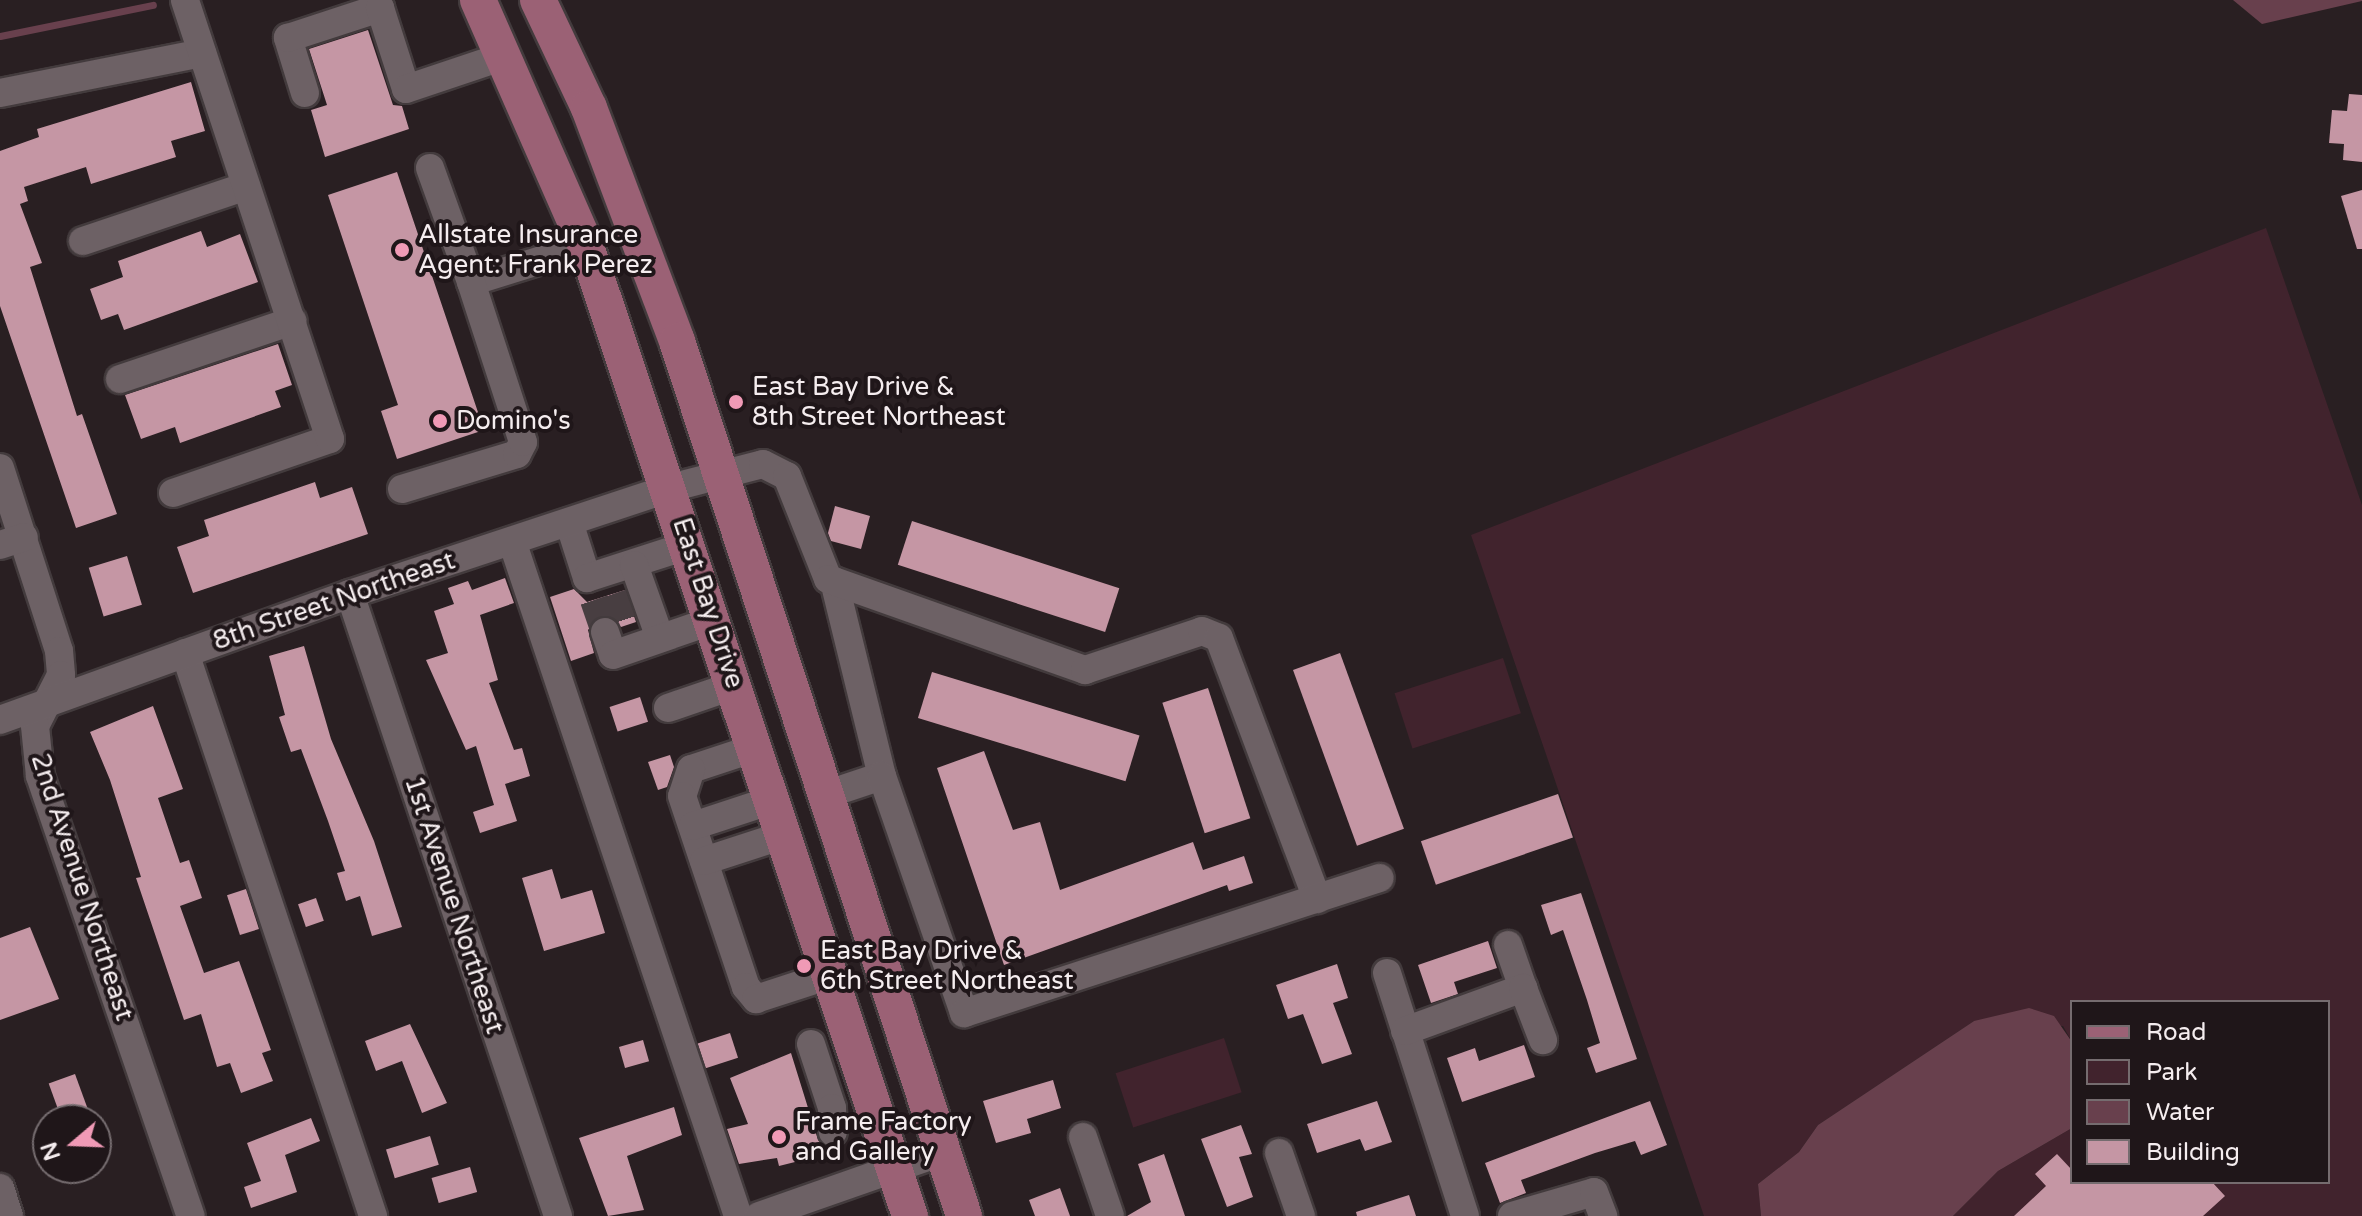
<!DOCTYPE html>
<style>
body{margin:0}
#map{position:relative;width:2362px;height:1216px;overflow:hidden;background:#291f22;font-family:"Varela Round",sans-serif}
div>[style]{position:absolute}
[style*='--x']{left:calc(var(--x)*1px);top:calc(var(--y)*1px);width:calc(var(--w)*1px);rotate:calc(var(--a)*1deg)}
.green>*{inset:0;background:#41232d;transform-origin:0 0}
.water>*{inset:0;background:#68404d}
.stream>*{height:7px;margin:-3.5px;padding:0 3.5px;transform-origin:3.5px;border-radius:3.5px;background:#68404d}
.building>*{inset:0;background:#c596a4;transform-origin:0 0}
.minor-tunnel>*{height:28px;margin-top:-14px;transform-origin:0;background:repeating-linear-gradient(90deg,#483e41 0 28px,transparent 0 42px)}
.roads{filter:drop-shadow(2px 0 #433b3d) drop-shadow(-2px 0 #433b3d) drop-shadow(0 2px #433b3d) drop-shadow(0 -2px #433b3d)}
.minor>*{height:28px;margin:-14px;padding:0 14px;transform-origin:14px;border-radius:14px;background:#6d6165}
.major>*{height:36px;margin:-18px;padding:0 18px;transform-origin:18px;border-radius:18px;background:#9b6175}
.dots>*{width:22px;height:22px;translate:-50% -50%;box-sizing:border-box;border:4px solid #1f1619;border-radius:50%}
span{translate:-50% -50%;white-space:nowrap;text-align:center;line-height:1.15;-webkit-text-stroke:8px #1f1619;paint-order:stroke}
.poi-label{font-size:26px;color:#f5edef}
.left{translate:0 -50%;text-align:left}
.street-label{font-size:26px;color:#f5edef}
.legend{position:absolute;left:2070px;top:1000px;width:260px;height:184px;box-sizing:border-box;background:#1f1619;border:2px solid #756c6f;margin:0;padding:10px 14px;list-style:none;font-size:24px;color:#f5edef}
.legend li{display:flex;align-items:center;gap:16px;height:40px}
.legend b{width:40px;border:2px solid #756c6f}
.north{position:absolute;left:32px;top:1104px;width:80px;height:80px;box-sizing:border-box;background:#1f1619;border:2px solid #756c6f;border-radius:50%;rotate:251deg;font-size:22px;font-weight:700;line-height:32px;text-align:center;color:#f5edef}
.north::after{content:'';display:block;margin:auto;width:28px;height:36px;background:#f09ab6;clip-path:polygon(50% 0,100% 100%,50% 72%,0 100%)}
</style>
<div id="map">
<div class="green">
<i style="clip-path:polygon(2266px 228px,2362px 505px,2362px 1216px,1953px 1216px,1998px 1171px,2072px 1128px,2072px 1182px,2328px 1182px,2328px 1002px,2072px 1002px,2072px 1042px,2063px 1026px,1974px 1021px,1818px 1125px,1799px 1152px,1758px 1184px,1761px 1216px,1704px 1216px,1471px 535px)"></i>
<i style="left:1503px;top:658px;width:58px;height:114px;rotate:72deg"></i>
<i style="left:1224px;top:1038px;width:57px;height:114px;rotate:72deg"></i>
</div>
<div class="water">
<i style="clip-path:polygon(2233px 0,2362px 0,2362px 1px,2262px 24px)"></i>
<i style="clip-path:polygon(2029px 1008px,2054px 1016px,2072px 1042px,2072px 1128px,1998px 1171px,1953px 1216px,1761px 1216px,1758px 1184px,1799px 1152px,1818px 1125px,1974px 1021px)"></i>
</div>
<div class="stream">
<i style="--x:0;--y:36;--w:156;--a:-11.5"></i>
</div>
<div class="building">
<i style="clip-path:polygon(368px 30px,393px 105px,402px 106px,409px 129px,325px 157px,311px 110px,327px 105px,309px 49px)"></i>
<i style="clip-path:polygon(191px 82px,205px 131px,171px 141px,176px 157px,91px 184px,86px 167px,24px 187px,28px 201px,20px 204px,42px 263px,30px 267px,77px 416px,82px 414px,117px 514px,76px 528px,0 306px,0 151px,39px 137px,37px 129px)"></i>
<i style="clip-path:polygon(2349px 94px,2362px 95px,2362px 162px,2343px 160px,2344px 144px,2329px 143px,2332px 110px,2347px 111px)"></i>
<i style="clip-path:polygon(397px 172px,484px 430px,397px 459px,381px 411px,398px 405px,328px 195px)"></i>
<i style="clip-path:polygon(2362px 190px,2362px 249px,2357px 249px,2341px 196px)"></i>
<i style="clip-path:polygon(201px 231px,207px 247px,240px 234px,258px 282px,124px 330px,118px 314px,101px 320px,90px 289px,123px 277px,118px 261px)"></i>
<i style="clip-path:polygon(278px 344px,292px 385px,275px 391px,281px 407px,180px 443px,175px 427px,141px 439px,125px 395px)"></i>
<i style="clip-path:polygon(315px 482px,320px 498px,352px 487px,368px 534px,193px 593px,177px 547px,209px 536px,204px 520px)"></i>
<i style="clip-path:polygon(835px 506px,870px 516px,861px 549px,831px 541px,828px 533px)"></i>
<i style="left:912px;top:521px;width:218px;height:46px;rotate:18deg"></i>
<i style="left:127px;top:556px;width:51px;height:40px;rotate:73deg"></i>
<i style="clip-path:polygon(505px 578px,514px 603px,480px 615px,498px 680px,489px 683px,514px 750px,522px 748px,530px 776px,505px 784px,517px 821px,480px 833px,473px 812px,494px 805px,476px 746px,466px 750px,426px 660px,448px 653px,434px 611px,454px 604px,448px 588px,468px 581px,472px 590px)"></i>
<i style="clip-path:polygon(574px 589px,587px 602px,625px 590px,636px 622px,621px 627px,609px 616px,599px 616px,588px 630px,594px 653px,571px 661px,550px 597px)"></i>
<i style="clip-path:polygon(304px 646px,331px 739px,374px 841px,402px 927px,372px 936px,360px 896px,346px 901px,337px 873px,345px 871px,328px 821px,301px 749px,291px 752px,279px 717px,285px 715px,269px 656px)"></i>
<i style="left:1340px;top:653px;width:187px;height:50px;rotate:70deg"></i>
<i style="left:932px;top:672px;width:217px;height:48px;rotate:17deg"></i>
<i style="left:1208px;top:688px;width:137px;height:48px;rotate:72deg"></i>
<i style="left:640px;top:697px;width:26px;height:32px;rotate:72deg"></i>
<i style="clip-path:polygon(153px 706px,183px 789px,158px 798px,180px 863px,189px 860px,202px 898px,180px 906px,204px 973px,239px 961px,271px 1050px,262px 1053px,273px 1081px,241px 1093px,230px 1063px,217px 1067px,201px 1014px,184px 1020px,136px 878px,141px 877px,110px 780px,90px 732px)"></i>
<i style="clip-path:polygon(984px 751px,1013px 830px,1040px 822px,1060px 890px,1193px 842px,1203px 870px,1244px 856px,1253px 883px,1229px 891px,1227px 885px,1004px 965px,937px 768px)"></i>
<i style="clip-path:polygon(670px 755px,674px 767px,667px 787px,658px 790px,648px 762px)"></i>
<i style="left:1558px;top:794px;width:46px;height:145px;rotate:71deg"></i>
<i style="clip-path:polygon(552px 869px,561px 899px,592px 890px,605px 933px,544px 951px,522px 878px)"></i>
<i style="left:246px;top:889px;width:42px;height:20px;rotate:72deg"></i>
<i style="clip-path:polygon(1581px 893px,1637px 1059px,1596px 1073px,1587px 1048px,1600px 1043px,1587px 1000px,1563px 930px,1551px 935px,1541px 905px)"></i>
<i style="left:316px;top:898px;width:24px;height:19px;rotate:71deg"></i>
<i style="clip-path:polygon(30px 927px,59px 999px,0 1020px,0 938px)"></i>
<i style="clip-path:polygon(1488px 941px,1497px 968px,1454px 982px,1458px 994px,1431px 1003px,1418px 965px)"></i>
<i style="clip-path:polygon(1337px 964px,1348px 998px,1333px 1003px,1352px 1054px,1322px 1064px,1303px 1014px,1288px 1019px,1276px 985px)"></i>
<i style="clip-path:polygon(410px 1024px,447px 1103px,422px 1113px,402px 1061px,376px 1071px,365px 1041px)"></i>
<i style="left:730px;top:1033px;width:26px;height:34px;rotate:72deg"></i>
<i style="left:643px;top:1040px;width:22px;height:25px;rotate:74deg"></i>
<i style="clip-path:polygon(1524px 1045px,1535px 1077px,1462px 1102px,1447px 1058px,1475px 1048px,1479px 1061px)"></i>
<i style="clip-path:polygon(791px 1053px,818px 1140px,825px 1147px,806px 1150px,807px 1159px,779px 1166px,777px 1158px,739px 1164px,727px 1129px,748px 1124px,730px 1078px)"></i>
<i style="left:75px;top:1074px;width:40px;height:28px;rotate:70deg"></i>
<i style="clip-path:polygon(1053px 1080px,1061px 1108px,1027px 1119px,1031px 1133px,996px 1143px,983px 1101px)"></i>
<i style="clip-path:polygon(1377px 1101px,1392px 1142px,1365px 1151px,1360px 1139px,1317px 1153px,1307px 1124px)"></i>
<i style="clip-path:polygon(1650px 1101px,1667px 1145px,1641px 1155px,1635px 1141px,1595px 1153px,1521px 1180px,1526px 1193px,1500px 1203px,1485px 1163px)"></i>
<i style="clip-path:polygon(674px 1107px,682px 1135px,627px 1156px,644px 1210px,608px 1216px,579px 1138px)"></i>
<i style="clip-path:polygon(311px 1118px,320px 1141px,285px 1155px,297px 1192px,251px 1208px,244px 1187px,261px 1181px,247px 1143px)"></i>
<i style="clip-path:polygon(1241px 1125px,1252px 1154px,1239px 1157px,1253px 1197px,1227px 1207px,1201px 1139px)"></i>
<i style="left:430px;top:1136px;width:30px;height:46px;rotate:73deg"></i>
<i style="clip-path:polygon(1164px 1154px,1185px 1216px,1127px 1216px,1151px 1202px,1138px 1164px)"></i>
<i style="clip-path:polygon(2057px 1154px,2072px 1170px,2072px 1182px,2212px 1182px,2225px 1196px,2203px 1216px,2014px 1216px,2046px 1186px,2035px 1174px)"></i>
<i style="left:470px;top:1167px;width:26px;height:40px;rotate:74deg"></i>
<i style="clip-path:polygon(1060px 1188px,1070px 1216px,1035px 1216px,1029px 1200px)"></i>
<i style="clip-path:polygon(1409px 1195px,1416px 1216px,1357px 1216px,1356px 1212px)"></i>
</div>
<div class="minor-tunnel">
<i style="--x:613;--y:594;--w:34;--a:71"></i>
<i style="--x:594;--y:600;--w:34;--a:71"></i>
</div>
<div class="roads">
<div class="minor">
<i style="--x:0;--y:93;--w:206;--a:-11.2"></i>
<i style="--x:305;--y:93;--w:58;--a:-107.2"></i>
<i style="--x:288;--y:38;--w:97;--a:-18.1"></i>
<i style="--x:380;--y:8;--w:85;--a:72.2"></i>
<i style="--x:406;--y:89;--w:103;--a:-18.6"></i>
<i style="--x:430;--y:168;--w:121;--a:70.2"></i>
<i style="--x:471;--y:282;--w:121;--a:-17.4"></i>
<i style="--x:83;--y:241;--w:172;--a:-18.6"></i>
<i style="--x:120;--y:379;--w:182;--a:-18.6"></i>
<i style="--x:0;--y:468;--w:192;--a:72.1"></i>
<i style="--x:59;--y:651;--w:24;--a:85"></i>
<i style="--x:61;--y:675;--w:57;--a:117"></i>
<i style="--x:35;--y:726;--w:50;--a:84.3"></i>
<i style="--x:40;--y:776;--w:465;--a:71.1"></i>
<i style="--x:402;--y:489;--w:120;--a:-16.9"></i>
<i style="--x:517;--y:454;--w:13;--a:-63"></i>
<i style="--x:523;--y:442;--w:168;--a:-108"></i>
<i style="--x:173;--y:493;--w:166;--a:-19"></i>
<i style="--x:330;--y:439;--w:462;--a:-108.3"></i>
<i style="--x:569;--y:522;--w:59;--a:72.2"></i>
<i style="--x:587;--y:578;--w:107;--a:-17.9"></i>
<i style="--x:512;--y:541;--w:712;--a:71.49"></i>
<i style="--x:0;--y:545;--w:25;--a:-18"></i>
<i style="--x:634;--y:565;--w:77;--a:70.4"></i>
<i style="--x:834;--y:581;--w:201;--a:76.2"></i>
<i style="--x:350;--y:594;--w:656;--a:71.51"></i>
<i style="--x:605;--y:632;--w:24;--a:71"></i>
<i style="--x:613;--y:655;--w:107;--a:-19.1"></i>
<i style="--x:185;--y:653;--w:594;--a:71.53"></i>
<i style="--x:668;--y:708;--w:71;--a:-18.9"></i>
<i style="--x:0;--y:720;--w:372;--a:-19.8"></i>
<i style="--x:350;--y:594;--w:337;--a:-18.3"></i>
<i style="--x:670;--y:488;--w:96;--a:-14.5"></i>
<i style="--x:763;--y:464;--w:27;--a:27"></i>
<i style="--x:787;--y:476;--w:111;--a:68.3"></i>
<i style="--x:828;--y:579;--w:273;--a:19.5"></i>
<i style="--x:1085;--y:670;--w:123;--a:-18.4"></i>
<i style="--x:1202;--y:631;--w:18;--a:22"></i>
<i style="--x:1219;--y:638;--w:279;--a:69.4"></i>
<i style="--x:755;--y:748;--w:67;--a:161.8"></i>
<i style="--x:691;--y:769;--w:28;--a:108"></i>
<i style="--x:682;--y:796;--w:201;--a:71.5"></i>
<i style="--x:746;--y:987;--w:16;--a:50"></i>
<i style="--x:756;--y:999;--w:78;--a:-18"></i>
<i style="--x:825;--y:795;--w:60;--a:-18.4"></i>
<i style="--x:882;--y:776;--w:251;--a:70.9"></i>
<i style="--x:964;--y:1013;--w:437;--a:-18"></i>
<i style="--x:693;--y:826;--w:83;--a:-18.2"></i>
<i style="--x:704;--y:861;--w:84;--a:-18"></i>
<i style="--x:1508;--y:945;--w:46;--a:70.8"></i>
<i style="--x:1387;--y:973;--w:255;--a:72.2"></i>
<i style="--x:1405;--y:1031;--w:126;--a:-20"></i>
<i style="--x:1523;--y:988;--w:56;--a:69"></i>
<i style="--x:811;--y:1044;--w:67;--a:71.8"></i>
<i style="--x:832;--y:1108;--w:24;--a:88"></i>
<i style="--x:1083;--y:1137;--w:83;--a:71.1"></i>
<i style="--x:1279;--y:1153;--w:67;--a:70.8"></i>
<i style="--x:0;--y:1188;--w:29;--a:72"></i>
<i style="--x:759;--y:1216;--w:194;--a:-19.3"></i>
<i style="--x:1512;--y:1216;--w:85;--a:-16.3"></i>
<i style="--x:1594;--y:1192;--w:26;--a:69"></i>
</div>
<div class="major">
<i style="--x:478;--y:0;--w:269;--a:66.3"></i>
<i style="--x:586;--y:246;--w:1023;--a:71.53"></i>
<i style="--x:538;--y:0;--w:119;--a:64.7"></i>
<i style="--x:589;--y:108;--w:249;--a:69.3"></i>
<i style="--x:677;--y:341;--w:921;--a:71.84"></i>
</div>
</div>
<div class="dots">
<i style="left:402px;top:250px;background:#f09ab6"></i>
<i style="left:736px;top:402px;background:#f09ab6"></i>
<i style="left:440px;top:421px;background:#f09ab6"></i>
<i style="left:804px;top:966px;background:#f09ab6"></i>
<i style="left:779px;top:1137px;background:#f09ab6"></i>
</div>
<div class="poi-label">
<span class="left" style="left:418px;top:250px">Allstate Insurance<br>Agent: Frank Perez</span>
<span class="left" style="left:752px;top:402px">East Bay Drive &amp;<br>8th Street Northeast</span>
<span class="left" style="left:456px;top:421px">Domino's</span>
<span class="left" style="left:820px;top:966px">East Bay Drive &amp;<br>6th Street Northeast</span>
<span class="left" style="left:795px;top:1137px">Frame Factory<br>and Gallery</span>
</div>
<div class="street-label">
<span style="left:334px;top:601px;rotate:-19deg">8th Street Northeast</span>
<span style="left:708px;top:603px;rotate:72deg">East Bay Drive</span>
<span style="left:82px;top:887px;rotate:72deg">2nd Avenue Northeast</span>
<span style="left:454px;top:905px;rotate:72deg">1st Avenue Northeast</span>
</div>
<ul class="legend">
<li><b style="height:10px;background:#9b6175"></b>Road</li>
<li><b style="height:22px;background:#41232d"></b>Park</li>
<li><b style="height:22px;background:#68404d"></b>Water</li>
<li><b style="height:22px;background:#c596a4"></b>Building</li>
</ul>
<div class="north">N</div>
</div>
